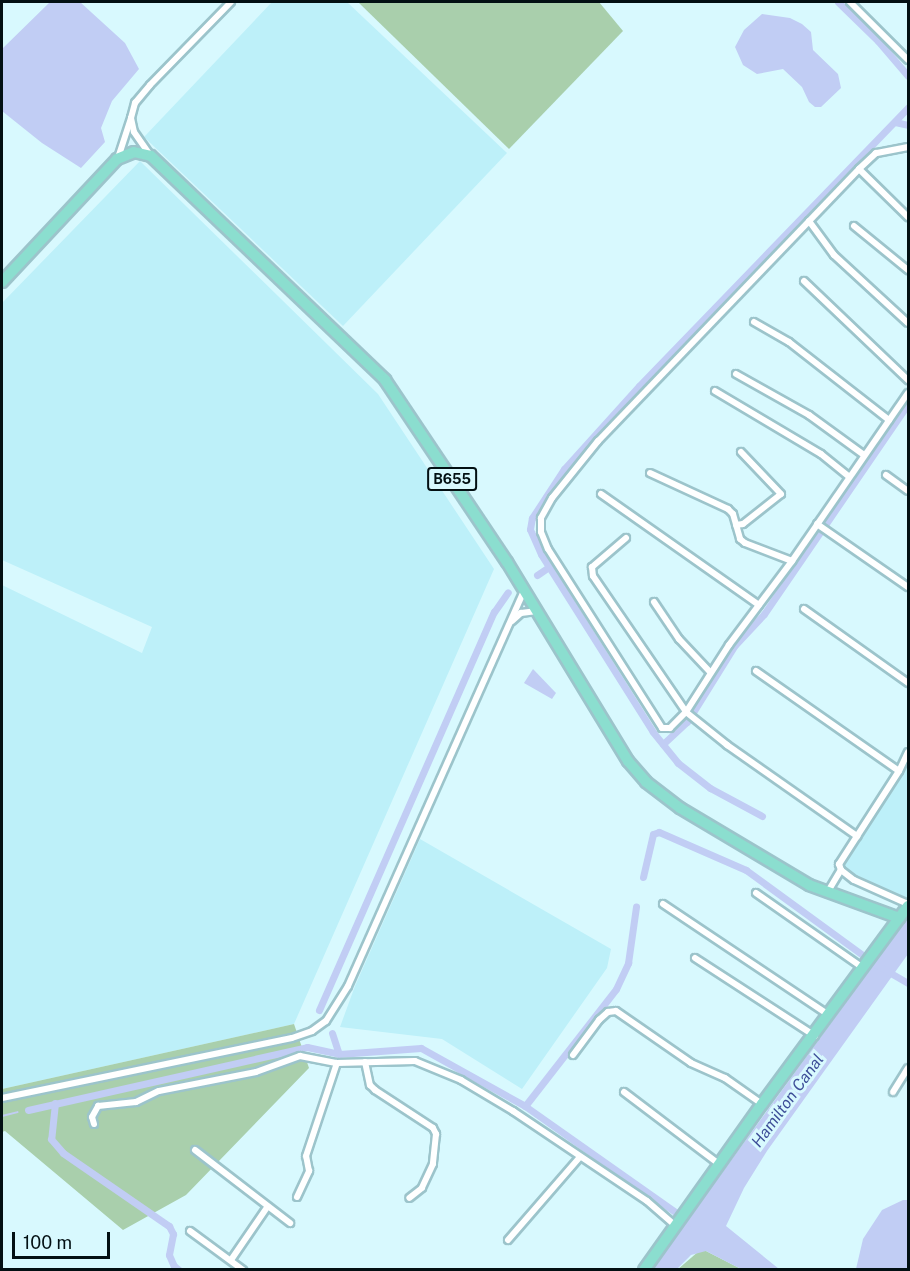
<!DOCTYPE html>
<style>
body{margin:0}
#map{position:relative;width:910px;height:1271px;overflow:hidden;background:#d8f9fe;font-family:"Public Sans",sans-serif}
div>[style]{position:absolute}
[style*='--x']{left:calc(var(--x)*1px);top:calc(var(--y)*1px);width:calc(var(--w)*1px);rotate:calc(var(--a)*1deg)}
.built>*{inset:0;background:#bdf0f9}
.green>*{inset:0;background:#a9cfac}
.water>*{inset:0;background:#c1cdf4}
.stream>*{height:2px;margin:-1px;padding:0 1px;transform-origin:1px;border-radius:1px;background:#c1cdf4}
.canal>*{height:7px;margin:-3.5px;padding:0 3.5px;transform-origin:3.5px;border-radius:3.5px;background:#c1cdf4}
.roads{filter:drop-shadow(2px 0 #9cc4cb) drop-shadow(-2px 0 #9cc4cb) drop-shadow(0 2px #9cc4cb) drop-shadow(0 -2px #9cc4cb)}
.minor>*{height:6px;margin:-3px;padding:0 3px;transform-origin:3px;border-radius:3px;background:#fff}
.primary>*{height:10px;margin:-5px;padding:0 5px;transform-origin:5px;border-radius:5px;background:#8bdecf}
span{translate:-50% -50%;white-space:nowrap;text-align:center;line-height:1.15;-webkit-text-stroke:6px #d8f9fe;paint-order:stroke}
.shield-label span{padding:2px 4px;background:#d8f9fe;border:2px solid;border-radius:4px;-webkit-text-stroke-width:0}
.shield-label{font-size:14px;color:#031013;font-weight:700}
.water-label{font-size:16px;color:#3d4e98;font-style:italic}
.frame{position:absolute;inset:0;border:3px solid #031013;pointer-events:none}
.scale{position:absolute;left:12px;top:1232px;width:98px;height:27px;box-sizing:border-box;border:3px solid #031013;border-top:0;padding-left:8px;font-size:18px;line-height:21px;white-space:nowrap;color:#031013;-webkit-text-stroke:4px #d8f9fe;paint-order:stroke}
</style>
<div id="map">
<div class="built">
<i style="clip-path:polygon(272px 2px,347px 2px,507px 153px,343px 326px,144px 137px)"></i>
<i style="clip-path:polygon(140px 161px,378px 394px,494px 569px,294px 1024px,2px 1089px,2px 585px,142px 653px,152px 627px,2px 560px,2px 303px)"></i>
<i style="clip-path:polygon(908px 756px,908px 902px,842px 869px,842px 860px)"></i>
<i style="clip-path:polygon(420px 839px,611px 949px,607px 968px,522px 1089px,442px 1039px,340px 1027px,355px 986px)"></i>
</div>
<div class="green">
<i style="clip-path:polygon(358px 2px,599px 2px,623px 31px,509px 149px)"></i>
<i style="clip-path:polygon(294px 1024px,309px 1068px,186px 1195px,123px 1230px,5px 1131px,2px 1132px,2px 1089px)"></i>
<i style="clip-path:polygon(699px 1251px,706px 1251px,741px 1269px,677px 1270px)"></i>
</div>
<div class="water">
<i style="clip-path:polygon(50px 2px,80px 2px,125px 43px,139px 69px,112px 101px,101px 128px,105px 142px,81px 168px,42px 143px,2px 111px,2px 49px)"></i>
<i style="clip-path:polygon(762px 14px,790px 18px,802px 24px,811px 32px,813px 50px,838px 74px,841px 88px,821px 107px,815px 107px,809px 102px,802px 87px,783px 69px,757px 74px,743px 65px,735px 47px,744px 30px)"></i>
<i style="clip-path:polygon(533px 669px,556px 693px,552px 699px,524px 683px)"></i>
<i style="clip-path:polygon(908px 917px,908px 954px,767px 1151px,744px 1188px,726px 1226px,779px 1269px,741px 1269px,706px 1251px,691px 1255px,677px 1269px,652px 1269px)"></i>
<i style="clip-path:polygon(903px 1200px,908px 1200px,908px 1269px,856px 1269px,863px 1239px,882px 1210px)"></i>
</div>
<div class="stream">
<i style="--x:2;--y:1116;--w:16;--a:-14"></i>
</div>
<div class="canal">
<i style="--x:838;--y:2;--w:56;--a:44.3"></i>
<i style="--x:878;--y:41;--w:46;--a:49.4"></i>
<i style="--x:895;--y:122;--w:13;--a:13"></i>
<i style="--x:537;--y:575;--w:14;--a:-34"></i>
<i style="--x:663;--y:744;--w:33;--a:-43"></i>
<i style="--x:687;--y:722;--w:91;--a:-58.1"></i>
<i style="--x:735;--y:645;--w:42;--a:-46.9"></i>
<i style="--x:764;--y:614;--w:255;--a:-55.6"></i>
<i style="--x:762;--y:816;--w:59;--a:-151.7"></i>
<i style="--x:710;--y:788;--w:41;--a:-142"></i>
<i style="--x:678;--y:763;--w:40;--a:-129"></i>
<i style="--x:653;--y:732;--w:210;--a:-122.2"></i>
<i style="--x:541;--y:554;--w:27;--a:-114"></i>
<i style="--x:530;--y:529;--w:11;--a:-80"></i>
<i style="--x:532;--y:518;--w:59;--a:-56.9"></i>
<i style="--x:564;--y:469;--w:112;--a:-47.9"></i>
<i style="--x:639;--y:386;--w:388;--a:-46"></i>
<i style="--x:643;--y:877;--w:44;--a:-76.9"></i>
<i style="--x:653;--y:834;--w:6;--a:-18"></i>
<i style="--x:659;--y:832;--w:95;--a:23.6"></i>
<i style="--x:746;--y:870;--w:160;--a:36.1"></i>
<i style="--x:875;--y:964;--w:38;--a:30"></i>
<i style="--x:319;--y:1010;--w:435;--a:-66.3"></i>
<i style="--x:494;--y:612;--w:24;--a:-55"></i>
<i style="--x:332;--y:1033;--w:22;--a:72"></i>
<i style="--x:55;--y:1103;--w:36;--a:96"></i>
<i style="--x:51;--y:1139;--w:18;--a:49"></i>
<i style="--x:63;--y:1153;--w:129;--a:34.6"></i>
<i style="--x:169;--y:1226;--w:9;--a:63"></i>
<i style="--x:173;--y:1234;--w:21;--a:101"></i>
<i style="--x:169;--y:1255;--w:12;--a:66"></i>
<i style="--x:174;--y:1266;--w:6;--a:39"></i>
<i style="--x:525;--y:1106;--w:148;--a:-52.1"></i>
<i style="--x:616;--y:989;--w:29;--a:-65"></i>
<i style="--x:628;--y:963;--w:57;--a:-81.9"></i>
<i style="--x:28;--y:1110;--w:286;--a:-12.7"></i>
<i style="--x:307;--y:1047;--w:33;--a:12"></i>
<i style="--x:339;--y:1054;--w:82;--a:-4.2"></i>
<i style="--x:421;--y:1048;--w:119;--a:29.1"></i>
<i style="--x:525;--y:1106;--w:208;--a:35.2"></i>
</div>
<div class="roads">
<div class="minor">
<i style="--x:850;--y:2;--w:82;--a:45"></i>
<i style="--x:131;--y:118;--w:16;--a:-75"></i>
<i style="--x:135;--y:103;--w:23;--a:-50"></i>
<i style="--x:150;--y:85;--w:116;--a:-45.7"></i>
<i style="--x:908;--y:147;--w:33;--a:169"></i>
<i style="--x:876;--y:153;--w:23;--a:137"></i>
<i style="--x:859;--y:169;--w:377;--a:133.8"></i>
<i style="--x:598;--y:441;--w:73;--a:128.9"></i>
<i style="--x:552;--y:498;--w:23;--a:119"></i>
<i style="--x:541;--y:518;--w:14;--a:90"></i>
<i style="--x:541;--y:532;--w:18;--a:68"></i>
<i style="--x:548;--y:549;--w:212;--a:57.5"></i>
<i style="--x:662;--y:728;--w:8;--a:0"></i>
<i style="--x:670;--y:728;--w:23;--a:-45"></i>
<i style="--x:686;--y:712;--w:80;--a:-57.3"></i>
<i style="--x:729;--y:645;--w:105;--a:-53.1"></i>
<i style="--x:792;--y:561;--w:204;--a:-55.4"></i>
<i style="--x:118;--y:158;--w:42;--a:-72"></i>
<i style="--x:131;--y:118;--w:14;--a:78"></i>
<i style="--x:134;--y:132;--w:28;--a:55"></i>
<i style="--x:859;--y:169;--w:69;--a:44.4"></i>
<i style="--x:809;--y:221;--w:42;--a:53.7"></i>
<i style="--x:834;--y:255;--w:100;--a:42.6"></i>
<i style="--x:854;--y:226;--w:70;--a:39.2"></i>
<i style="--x:804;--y:281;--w:144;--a:43.6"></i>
<i style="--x:754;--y:322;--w:40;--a:29.7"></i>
<i style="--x:789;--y:342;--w:127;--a:38"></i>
<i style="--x:736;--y:374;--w:84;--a:29.3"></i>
<i style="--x:809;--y:415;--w:68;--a:36"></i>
<i style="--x:715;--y:391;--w:123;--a:30.7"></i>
<i style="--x:821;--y:454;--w:36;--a:39"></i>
<i style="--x:650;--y:473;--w:86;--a:24.8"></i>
<i style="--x:728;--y:509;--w:7;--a:45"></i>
<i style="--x:733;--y:514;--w:26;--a:74"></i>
<i style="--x:740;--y:539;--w:6;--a:39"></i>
<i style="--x:745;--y:543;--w:50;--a:21"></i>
<i style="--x:886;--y:475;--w:27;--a:36"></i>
<i style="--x:601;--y:494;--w:193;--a:35.1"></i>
<i style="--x:817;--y:524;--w:111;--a:34.7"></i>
<i style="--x:736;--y:525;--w:7;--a:-8"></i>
<i style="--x:743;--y:524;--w:48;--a:-38.3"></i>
<i style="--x:781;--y:494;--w:58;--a:-133.6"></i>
<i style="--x:626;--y:538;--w:45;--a:139.5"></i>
<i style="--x:592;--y:567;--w:9;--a:84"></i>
<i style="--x:593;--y:576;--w:165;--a:55.6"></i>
<i style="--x:686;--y:712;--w:53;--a:38.8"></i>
<i style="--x:727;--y:745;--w:159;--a:35"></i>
<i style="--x:654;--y:602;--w:45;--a:56"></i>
<i style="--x:679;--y:639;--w:45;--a:46.8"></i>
<i style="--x:804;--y:609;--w:128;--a:35.4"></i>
<i style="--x:512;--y:621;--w:12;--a:-42"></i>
<i style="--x:521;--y:613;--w:16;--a:-7"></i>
<i style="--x:756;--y:671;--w:174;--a:35"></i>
<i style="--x:908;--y:752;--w:21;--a:115"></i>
<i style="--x:899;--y:771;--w:111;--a:122.8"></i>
<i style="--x:839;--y:864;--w:6;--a:72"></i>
<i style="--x:841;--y:870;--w:16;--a:38"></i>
<i style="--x:854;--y:880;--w:59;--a:24"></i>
<i style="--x:756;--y:893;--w:131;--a:35"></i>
<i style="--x:827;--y:893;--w:27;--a:-59"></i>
<i style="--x:663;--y:904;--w:200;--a:33.8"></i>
<i style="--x:695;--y:958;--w:143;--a:33"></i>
<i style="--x:573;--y:1055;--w:44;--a:-53.4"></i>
<i style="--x:599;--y:1020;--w:12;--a:-42"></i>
<i style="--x:608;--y:1012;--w:8;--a:-7"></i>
<i style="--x:616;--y:1011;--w:91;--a:34.7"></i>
<i style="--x:691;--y:1063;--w:37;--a:24"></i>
<i style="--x:725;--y:1078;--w:45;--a:35.1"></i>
<i style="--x:365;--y:1062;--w:24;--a:78"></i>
<i style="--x:370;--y:1085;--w:7;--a:45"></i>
<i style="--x:375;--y:1090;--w:69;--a:33.2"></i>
<i style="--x:433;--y:1128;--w:7;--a:63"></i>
<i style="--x:436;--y:1134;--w:30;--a:96"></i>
<i style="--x:433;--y:1164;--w:26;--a:115"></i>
<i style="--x:422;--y:1188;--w:16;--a:142"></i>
<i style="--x:624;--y:1092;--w:119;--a:37.2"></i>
<i style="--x:893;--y:1092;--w:28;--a:-58"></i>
<i style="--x:2;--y:1098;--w:296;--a:-11.7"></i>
<i style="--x:292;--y:1038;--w:21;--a:-19"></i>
<i style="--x:312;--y:1031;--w:17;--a:-36"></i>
<i style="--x:326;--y:1021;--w:41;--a:-57.8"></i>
<i style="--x:348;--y:986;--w:433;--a:-66"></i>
<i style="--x:94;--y:1124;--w:7;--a:-106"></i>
<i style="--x:92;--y:1117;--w:13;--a:-61"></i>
<i style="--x:98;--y:1106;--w:38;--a:-6"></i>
<i style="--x:136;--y:1102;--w:25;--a:-26"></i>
<i style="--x:159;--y:1091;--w:99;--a:-11.1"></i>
<i style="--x:256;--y:1072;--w:47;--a:-20"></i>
<i style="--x:300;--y:1056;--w:38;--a:11"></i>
<i style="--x:337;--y:1063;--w:78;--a:-1.5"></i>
<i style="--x:415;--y:1061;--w:50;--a:22.4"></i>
<i style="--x:461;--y:1080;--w:61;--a:30.8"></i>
<i style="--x:513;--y:1111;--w:161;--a:33.9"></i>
<i style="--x:647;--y:1201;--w:37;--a:41"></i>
<i style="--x:195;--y:1150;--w:120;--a:37.5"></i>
<i style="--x:297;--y:1197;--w:29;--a:-65"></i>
<i style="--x:309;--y:1171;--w:15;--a:-101"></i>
<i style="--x:306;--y:1156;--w:98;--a:-71.6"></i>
<i style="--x:190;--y:1231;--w:66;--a:36.3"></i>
<i style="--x:508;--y:1240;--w:110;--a:-49.1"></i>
<i style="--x:231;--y:1260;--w:65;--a:-55.6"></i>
</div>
<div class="primary">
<i style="--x:2;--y:282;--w:168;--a:-46.9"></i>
<i style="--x:117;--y:159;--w:18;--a:-22"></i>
<i style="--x:134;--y:152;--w:17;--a:13"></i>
<i style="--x:151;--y:156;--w:324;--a:43.7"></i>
<i style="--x:385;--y:380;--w:219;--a:56.2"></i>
<i style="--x:507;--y:562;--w:233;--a:58.7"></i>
<i style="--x:628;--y:761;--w:28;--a:49"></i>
<i style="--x:646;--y:782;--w:43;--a:37.4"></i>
<i style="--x:680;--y:808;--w:150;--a:30.8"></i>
<i style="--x:809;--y:885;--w:96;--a:20.1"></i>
<i style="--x:644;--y:1270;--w:204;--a:-54.6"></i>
<i style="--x:762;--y:1104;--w:246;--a:-53.6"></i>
</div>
</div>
<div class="shield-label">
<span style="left:452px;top:479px">B655</span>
</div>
<div class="water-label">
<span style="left:788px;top:1101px;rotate:-54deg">Hamilton Canal</span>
</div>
<div class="frame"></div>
<div class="scale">100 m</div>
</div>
